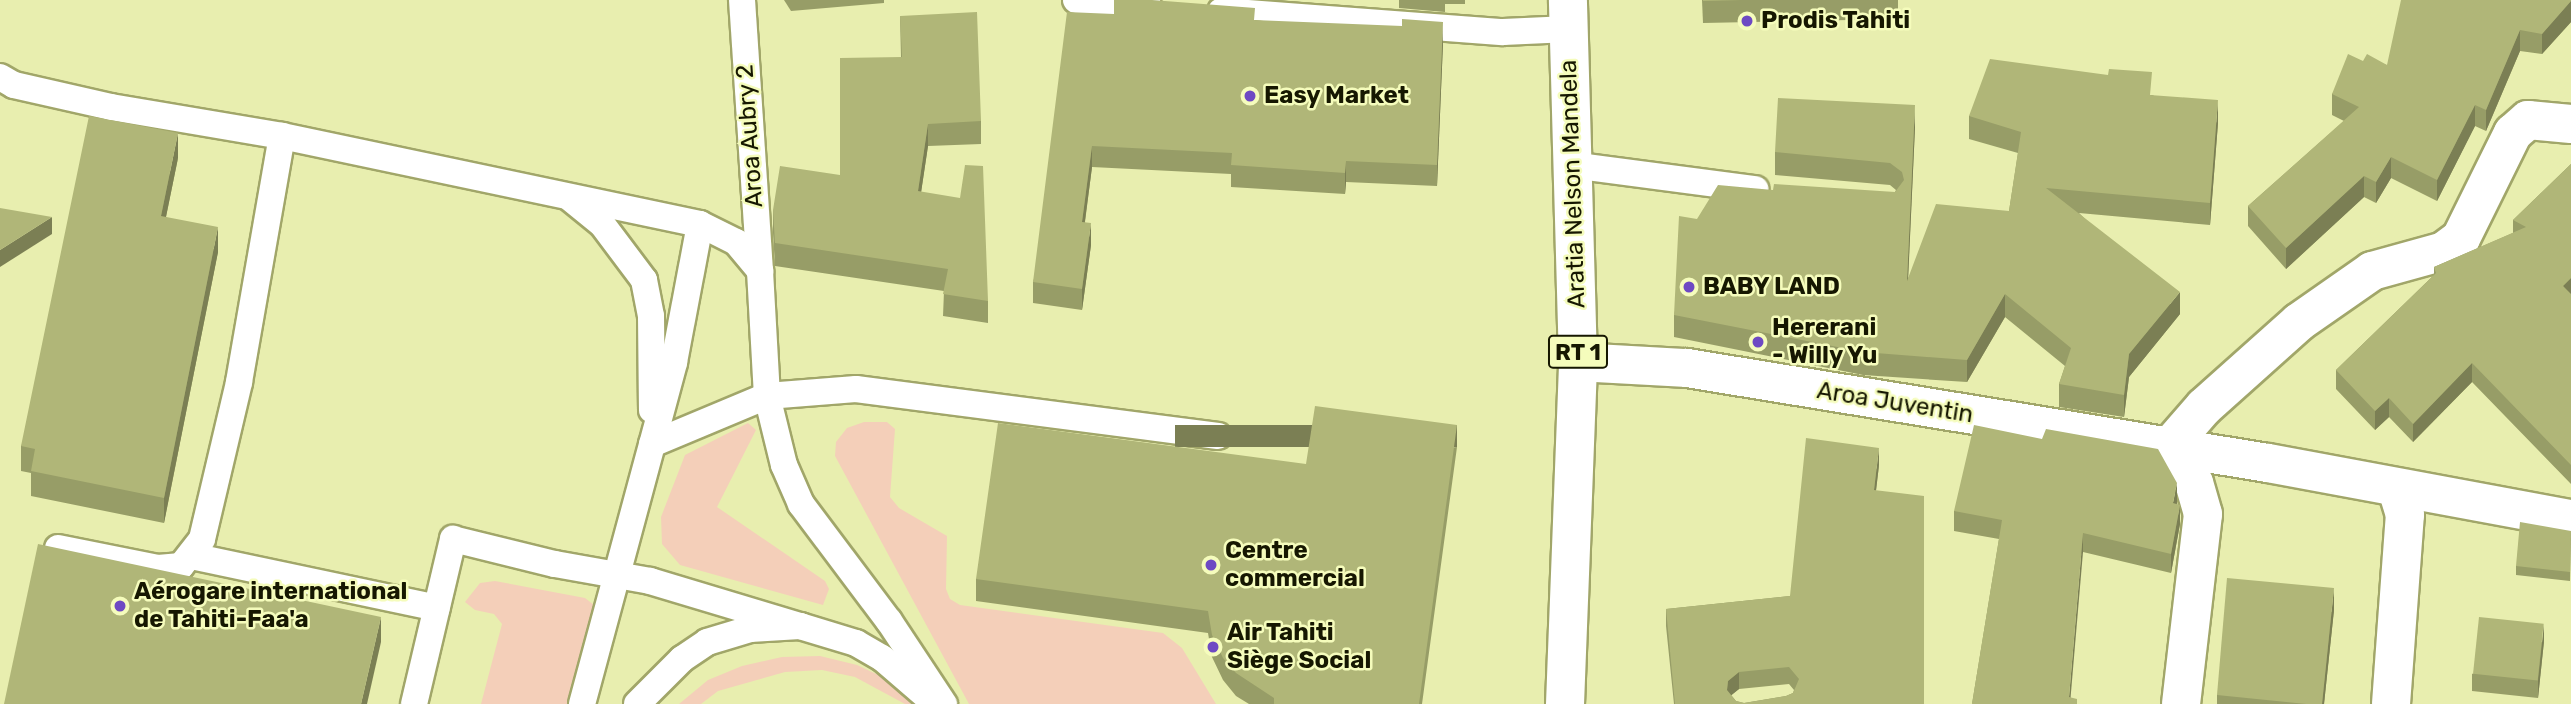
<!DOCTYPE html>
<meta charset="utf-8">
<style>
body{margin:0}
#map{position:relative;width:2571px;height:704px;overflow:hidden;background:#e8eeaf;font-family:Rubik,sans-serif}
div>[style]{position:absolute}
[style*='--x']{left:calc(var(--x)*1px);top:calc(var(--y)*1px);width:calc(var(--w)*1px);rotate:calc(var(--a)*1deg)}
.green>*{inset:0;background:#f4cfb9}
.roads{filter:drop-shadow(2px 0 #a1a669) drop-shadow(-2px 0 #a1a669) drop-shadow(0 2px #a1a669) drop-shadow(0 -2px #a1a669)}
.lane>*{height:26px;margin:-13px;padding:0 13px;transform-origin:13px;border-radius:13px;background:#fff}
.street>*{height:38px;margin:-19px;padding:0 19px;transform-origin:19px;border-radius:19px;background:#fff}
.primary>*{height:38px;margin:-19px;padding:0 19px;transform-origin:19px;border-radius:19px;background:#fff}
.wall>*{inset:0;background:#979d67}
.shaded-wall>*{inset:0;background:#7b7f54;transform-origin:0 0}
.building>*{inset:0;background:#b0b678;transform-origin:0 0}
.dots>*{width:19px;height:19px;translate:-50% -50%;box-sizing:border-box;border:4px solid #f5fcbc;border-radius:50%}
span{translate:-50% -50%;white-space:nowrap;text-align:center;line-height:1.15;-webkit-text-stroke:5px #f5fcbc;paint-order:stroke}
.shield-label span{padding:2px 5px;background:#f5fcbc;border:2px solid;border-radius:5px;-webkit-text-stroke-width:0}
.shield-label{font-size:23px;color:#161701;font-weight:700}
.poi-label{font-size:24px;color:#161701;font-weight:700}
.left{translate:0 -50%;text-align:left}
.street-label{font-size:24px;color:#161701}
</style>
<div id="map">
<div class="green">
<i style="clip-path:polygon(864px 422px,887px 422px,895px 429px,890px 497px,899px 508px,947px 536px,946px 589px,950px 599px,960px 605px,1163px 633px,1182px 648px,1216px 704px,969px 704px,835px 456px,836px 442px,847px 428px)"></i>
<i style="clip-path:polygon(748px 423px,756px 430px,717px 507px,825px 581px,829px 589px,823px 605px,680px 565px,662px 544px,661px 517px,685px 455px)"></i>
<i style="clip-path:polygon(495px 581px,585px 598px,594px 605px,596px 613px,572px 704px,481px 704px,502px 624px,494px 614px,475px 610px,465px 602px,480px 583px)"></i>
<i style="clip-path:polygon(820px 656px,857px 665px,889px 680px,919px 704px,905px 704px,855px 677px,822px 670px,785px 672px,718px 691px,701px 704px,679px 704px,708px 680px,742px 666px,782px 657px)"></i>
</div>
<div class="roads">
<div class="lane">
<i style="--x:742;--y:0;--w:272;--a:86.2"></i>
<i style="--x:1076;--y:0;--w:72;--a:4"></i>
<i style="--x:1221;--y:11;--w:283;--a:4.3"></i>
<i style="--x:1503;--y:32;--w:66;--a:-2.6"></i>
<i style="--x:0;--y:77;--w:16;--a:30"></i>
<i style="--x:14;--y:85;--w:99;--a:12.8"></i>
<i style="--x:111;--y:107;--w:173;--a:9.6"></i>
<i style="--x:282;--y:136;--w:427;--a:11.9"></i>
<i style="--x:700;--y:224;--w:40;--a:26.6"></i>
<i style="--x:736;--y:242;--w:38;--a:50"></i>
<i style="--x:760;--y:271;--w:125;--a:86.8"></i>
<i style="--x:767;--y:396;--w:71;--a:76.2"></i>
<i style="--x:784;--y:465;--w:43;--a:66.4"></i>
<i style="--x:801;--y:504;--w:146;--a:53.1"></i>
<i style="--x:889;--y:621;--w:100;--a:56.5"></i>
<i style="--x:1572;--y:165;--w:185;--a:7.5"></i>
<i style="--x:571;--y:199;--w:40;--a:39"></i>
<i style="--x:602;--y:224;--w:70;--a:53.1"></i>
<i style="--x:644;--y:280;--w:37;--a:79"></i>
<i style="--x:651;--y:316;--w:94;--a:89.4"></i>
<i style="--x:652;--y:444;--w:125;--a:-22.7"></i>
<i style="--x:767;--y:396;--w:89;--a:-4.5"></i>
<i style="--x:856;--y:389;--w:365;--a:7.4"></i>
<i style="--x:58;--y:548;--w:102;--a:11.3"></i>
<i style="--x:158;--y:568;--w:23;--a:-5"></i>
<i style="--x:181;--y:566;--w:34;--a:-52"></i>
<i style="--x:202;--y:539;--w:161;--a:-76.7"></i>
<i style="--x:239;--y:382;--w:250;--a:-80.1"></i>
<i style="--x:191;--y:556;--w:251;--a:11.9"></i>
<i style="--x:414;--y:704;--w:170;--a:-76.7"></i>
<i style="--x:453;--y:539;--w:105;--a:13.8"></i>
<i style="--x:555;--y:564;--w:97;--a:10.1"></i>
<i style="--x:650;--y:581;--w:157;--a:16.7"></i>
<i style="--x:582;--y:704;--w:354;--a:-74.9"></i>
<i style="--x:674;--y:362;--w:140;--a:-79.3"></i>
<i style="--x:637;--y:704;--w:64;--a:-45"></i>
<i style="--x:682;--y:659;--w:30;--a:-34"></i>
<i style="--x:707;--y:642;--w:45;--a:-16.8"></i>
<i style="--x:750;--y:629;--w:50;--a:-3.4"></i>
<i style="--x:800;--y:626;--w:59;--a:16.9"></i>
<i style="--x:856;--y:643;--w:30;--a:30"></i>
<i style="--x:882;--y:658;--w:57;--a:40.7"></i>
</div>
<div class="street">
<i style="--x:1578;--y:362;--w:109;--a:3.2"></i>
<i style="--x:1687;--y:368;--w:589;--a:9.29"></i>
<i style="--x:2268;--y:463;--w:308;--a:10.5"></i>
<i style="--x:2181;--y:704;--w:191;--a:-83.4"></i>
<i style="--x:2203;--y:514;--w:32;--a:-106"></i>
<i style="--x:2194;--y:483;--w:44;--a:-123"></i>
<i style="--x:2170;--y:446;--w:52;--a:-48.9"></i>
<i style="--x:2204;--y:407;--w:127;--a:-41.8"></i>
<i style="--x:2299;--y:322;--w:89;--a:-34.9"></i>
<i style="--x:2372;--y:271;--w:75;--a:-15.5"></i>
<i style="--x:2444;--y:251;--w:21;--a:-37"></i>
<i style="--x:2461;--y:238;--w:117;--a:-63.7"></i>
<i style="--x:2513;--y:133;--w:20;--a:-41"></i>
<i style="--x:2528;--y:120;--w:43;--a:5.3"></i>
<i style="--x:2391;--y:704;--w:190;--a:-85.8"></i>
<i style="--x:2405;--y:515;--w:27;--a:-107"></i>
</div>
<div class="primary">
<i style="--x:1565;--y:704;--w:342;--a:-87.8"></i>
<i style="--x:1578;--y:362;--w:362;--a:-91.6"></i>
</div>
</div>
<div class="wall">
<i style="clip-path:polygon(784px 0,884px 0,884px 3px,791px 11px)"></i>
<i style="clip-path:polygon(1399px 0,1465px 0,1465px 4px,1445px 4px,1445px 12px,1399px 8px)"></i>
<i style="clip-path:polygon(1702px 0,1898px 0,1898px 19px,1703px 23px)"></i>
<i style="clip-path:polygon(2571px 0,2571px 22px,2542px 54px,2520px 51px,2486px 131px,2475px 126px,2437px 201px,2391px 178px,2376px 203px,2364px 197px,2286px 269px,2248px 226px,2248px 206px,2344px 121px,2332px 115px,2332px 94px,2363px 61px,2387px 65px)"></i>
<i style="clip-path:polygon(1114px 14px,1255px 20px,1443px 43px,1437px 186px,1346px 182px,1345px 194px,1231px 187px,1231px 174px,1092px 167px,1085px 222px,1091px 245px,1082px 310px,1033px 303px,1033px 282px)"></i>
<i style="clip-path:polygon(900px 16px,981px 121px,981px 144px,928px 146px,921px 192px,988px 301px,988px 323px,943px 316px,944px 291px,775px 266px,773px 233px,773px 210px,840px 175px,901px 57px)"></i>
<i style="clip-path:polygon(2152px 95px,2218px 123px,2210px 225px,2079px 213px,2180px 314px,2129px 377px,2124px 417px,2059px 407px,2059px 384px,2065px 366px,2005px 317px,1967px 382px,1863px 375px,1674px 337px,1674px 315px,1697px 219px,1895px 192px,1896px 190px,1890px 185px,1775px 175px,1775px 152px,1915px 127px,1908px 278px,2009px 211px,2018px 153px,1969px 139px,1969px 116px)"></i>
<i style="clip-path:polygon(178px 158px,166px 217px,218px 252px,164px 523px,31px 496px,31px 473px,21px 471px,21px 446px)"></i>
<i style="clip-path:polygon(2571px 164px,2571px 484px,2472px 382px,2413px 442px,2389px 417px,2375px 430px,2336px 389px,2336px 370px,2434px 275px,2434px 267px,2513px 233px,2513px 220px)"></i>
<i style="clip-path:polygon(1457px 447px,1422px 704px,1249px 704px,1236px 696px,1223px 680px,1212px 657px,1208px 633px,976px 601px,976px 579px,1306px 464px)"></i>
<i style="clip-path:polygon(evenodd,1879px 465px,1876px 491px,1924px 704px,1674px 704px,1666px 626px,1666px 609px,1790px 596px,1879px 465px,1789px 684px,1794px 690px,1793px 693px,1786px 696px,1744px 703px,1736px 701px,1731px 695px,1739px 689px,1789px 684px)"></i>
<i style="clip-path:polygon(2177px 502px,2180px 524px,2171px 573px,2083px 552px,1972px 704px,1999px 539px,1954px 531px,1954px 511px)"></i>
<i style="clip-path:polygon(2571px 531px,2570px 581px,2516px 575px,2516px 566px)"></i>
<i style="clip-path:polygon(2334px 610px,2324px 704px,2217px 704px,2217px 695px)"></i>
<i style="clip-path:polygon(2544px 641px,2538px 698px,2472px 691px,2472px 674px)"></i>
</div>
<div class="shaded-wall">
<i style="clip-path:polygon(2571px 1px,2571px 22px,2542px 54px,2542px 34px)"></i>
<i style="clip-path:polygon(1443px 22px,1443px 43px,1437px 186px,1437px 165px)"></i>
<i style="clip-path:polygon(2520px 30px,2520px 51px,2486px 131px,2486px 110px)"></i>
<i style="clip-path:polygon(2218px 100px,2218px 123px,2210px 225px,2210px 203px)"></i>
<i style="clip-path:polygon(1915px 105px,1915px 127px,1907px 304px,1907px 281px)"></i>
<i style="clip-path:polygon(2475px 105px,2475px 126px,2437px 201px,2437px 180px)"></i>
<i style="clip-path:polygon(928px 124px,928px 146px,918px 213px,918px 191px)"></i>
<i style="clip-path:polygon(178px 133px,178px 158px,161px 241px,161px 216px)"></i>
<i style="clip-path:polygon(1092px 146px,1092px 167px,1082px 243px,1082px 222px)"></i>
<i style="clip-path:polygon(2391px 157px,2391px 178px,2376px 203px,2376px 182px)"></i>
<i style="clip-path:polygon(1346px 161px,1346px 182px,1345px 194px,1345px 173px)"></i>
<i style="clip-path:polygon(2364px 176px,2364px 197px,2286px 269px,2286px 248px)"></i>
<i style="clip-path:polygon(52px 217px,52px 234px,0 267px,0 250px)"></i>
<i style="clip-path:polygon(1091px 223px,1091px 245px,1082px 310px,1082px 289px)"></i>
<i style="clip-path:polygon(218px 227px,218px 252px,164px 523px,164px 498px)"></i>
<i style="clip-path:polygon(2571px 278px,2571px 297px,2563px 286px)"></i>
<i style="clip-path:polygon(2180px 292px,2180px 314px,2129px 377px,2124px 417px,2124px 395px,2129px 354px)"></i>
<i style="clip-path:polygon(2005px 294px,2005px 317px,1967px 382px,1967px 360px)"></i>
<i style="clip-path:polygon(2472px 363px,2472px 382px,2413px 442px,2413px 424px)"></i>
<i style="clip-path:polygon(2389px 398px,2389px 417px,2375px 430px,2375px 411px)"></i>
<i style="left:1457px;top:425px;width:22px;height:282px;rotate:90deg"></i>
<i style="clip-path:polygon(1879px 448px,1879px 465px,1874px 507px,1874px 490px)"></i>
<i style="clip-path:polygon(2177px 483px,2177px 502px,2173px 523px,2173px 503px)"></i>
<i style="clip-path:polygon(2180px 505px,2180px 524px,2171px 573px,2171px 554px)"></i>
<i style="clip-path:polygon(2083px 533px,2083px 552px,2070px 704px,2069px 697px)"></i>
<i style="clip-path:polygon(2334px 588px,2334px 610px,2324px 704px,2322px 704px)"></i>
<i style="clip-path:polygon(381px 617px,381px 642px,367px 704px,361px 704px)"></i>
<i style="clip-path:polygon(2544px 624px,2544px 641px,2538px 698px,2538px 681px)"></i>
<i style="clip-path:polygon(1739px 672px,1739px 689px,1728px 698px,1727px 690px,1728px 681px)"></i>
</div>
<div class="building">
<i style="clip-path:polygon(1114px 0,1152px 0,1255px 8px,1254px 20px,1402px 26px,1402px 19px,1443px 22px,1437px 165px,1346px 161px,1345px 173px,1231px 165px,1232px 153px,1092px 146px,1082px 222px,1091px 223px,1082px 289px,1033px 282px,1067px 12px,1114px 14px)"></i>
<i style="clip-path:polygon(1703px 0,1741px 0,1703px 1px)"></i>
<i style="clip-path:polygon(2401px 0,2571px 0,2571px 1px,2542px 34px,2520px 30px,2486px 110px,2475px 105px,2437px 180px,2391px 157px,2376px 182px,2364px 176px,2286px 248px,2248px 206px,2359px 107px,2332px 94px,2348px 54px,2363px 61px,2367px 54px,2387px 65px)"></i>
<i style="clip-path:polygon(977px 12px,981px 121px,928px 124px,918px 191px,960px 198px,965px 165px,983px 166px,988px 301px,943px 294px,948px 269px,775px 243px,773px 210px,780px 166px,840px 175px,840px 58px,902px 57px,900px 16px)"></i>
<i style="clip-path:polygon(1990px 59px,2108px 75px,2109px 69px,2152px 72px,2150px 95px,2218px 100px,2210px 203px,2046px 188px,2180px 292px,2129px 354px,2124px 395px,2059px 384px,2071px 348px,2005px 294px,1967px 360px,1863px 352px,1674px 315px,1679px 216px,1697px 219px,1718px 185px,1773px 190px,1774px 184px,1895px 192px,1904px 180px,1902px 172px,1890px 163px,1775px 152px,1778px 98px,1915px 105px,1907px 281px,1936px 204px,2009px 211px,2021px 132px,1969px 116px)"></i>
<i style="clip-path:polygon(89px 116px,178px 133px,161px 216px,218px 227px,164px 498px,31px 471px,35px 449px,21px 446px)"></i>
<i style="clip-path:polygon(2571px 164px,2571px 278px,2563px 286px,2571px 294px,2571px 465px,2472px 363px,2413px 424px,2389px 398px,2375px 411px,2336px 370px,2436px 273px,2434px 267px,2526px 227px,2513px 220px)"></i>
<i style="clip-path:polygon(0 208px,52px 217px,0 250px)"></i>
<i style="clip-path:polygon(1315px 406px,1457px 425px,1419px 704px,1274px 704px,1274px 698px,1236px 673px,1223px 658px,1212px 635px,1208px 611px,976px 579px,998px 423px,1306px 464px)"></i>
<i style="clip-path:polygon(1974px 425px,2042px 439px,2046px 429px,2158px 449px,2177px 483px,2173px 503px,2180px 505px,2171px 554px,2083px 533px,2069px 697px,2077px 699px,2077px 704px,1972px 704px,2002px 520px,1954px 511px)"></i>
<i style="clip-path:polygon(evenodd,1806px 438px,1879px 448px,1874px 490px,1924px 496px,1924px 704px,1675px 704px,1666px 609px,1790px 596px,1806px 438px,1789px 667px,1799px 679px,1793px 693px,1786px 696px,1744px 703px,1736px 701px,1727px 690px,1728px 681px,1739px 672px,1789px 667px)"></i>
<i style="clip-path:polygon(2520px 522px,2571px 531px,2570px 572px,2516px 566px)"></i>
<i style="clip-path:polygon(38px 544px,381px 617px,361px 704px,4px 704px)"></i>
<i style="clip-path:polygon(2227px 578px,2334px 588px,2322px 704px,2306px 704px,2217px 695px)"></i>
<i style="left:2479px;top:617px;width:65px;height:57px;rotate:6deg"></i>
</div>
<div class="dots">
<i style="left:1747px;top:21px;background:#6e4ac3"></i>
<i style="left:1250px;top:96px;background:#6e4ac3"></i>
<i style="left:1689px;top:287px;background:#6e4ac3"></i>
<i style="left:1758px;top:342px;background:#6e4ac3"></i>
<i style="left:1211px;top:565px;background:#6e4ac3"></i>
<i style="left:120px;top:606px;background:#6e4ac3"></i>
<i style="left:1213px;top:647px;background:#6e4ac3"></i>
</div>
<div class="shield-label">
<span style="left:1578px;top:352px">RT 1</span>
</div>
<div class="poi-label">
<span class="left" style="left:1761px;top:21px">Prodis Tahiti</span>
<span class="left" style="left:1264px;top:96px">Easy Market</span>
<span class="left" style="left:1703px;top:287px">BABY LAND</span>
<span class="left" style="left:1772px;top:342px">Hererani<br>- Willy Yu</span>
<span class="left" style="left:1225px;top:565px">Centre<br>commercial</span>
<span class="left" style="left:134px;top:606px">Aérogare international<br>de Tahiti-Faa'a</span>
<span class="left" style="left:1227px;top:647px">Air Tahiti<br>Siège Social</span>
</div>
<div class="street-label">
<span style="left:750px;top:136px;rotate:-94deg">Aroa Aubry 2</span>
<span style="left:1573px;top:184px;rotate:-92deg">Aratia Nelson Mandela</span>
<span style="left:1895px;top:403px;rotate:9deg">Aroa Juventin</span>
</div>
</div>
